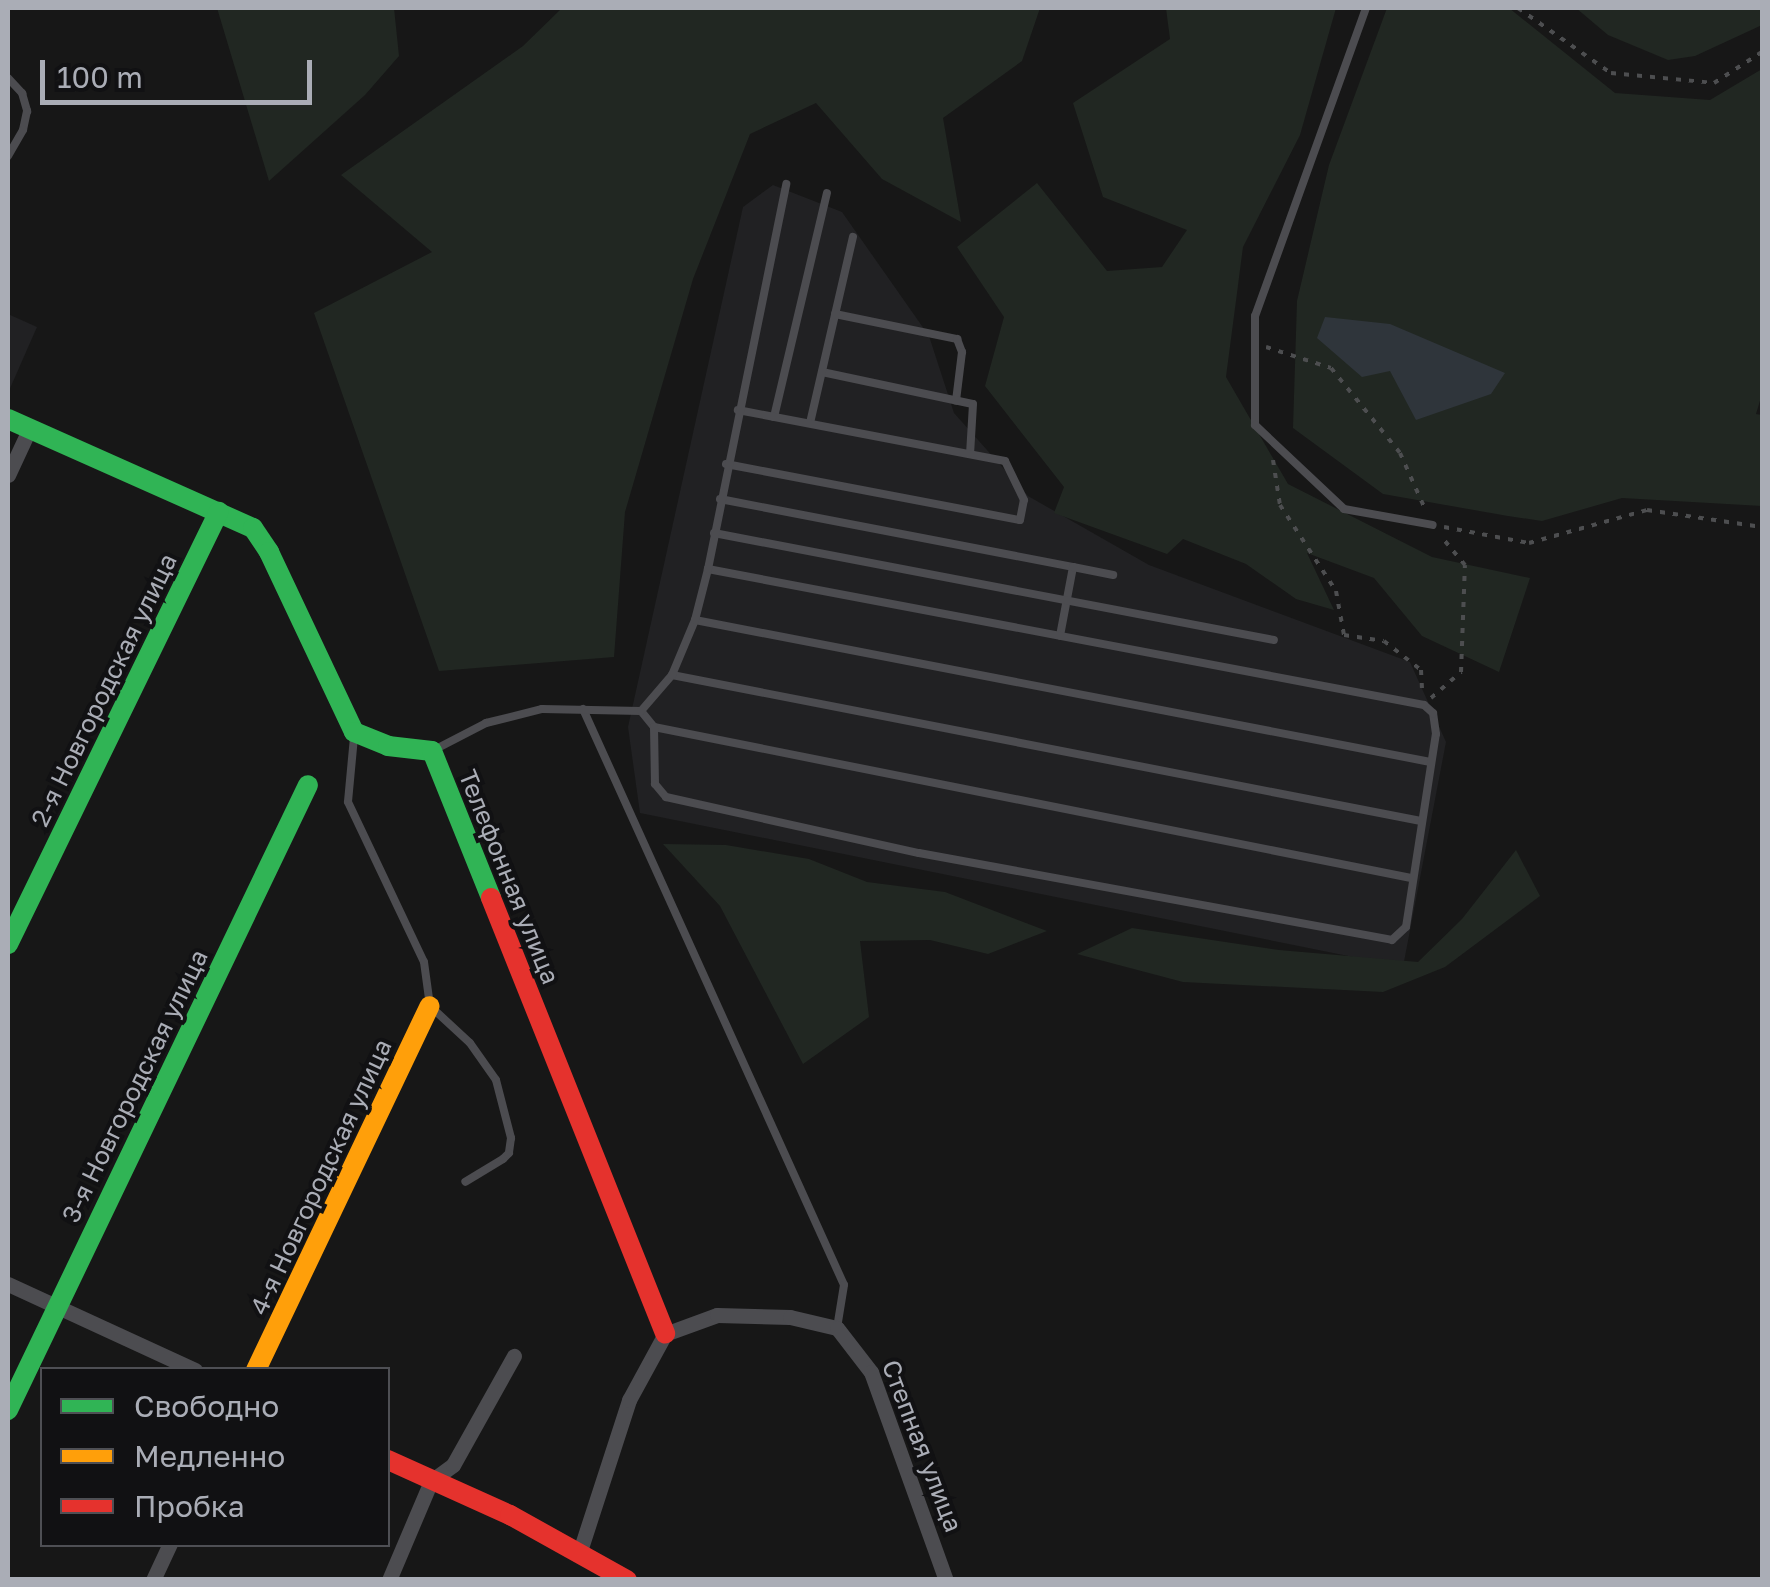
<!DOCTYPE html>
<meta charset="utf-8">
<style>
body{margin:0}
#map{position:relative;width:1770px;height:1587px;overflow:hidden;background:#171717;font-family:"Golos Text",sans-serif}
div>[style]{position:absolute}
[style*='--x']{left:calc(var(--x)*1px);top:calc(var(--y)*1px);width:calc(var(--w)*1px);rotate:calc(var(--a)*1deg)}
.built>*{inset:0;background:#212123}
.green>*{inset:0;background:#212722}
.water>*{inset:0;background:#2f353b}
.path>*{height:4px;margin-top:-2px;transform-origin:0;background:repeating-linear-gradient(90deg,#4d4e50 0 5px,transparent 0 13px)}
.lane>*{height:8px;margin:-4px;padding:0 4px;transform-origin:4px;border-radius:4px;background:#4c4c50}
.street>*{height:15px;margin:-7.5px;padding:0 7.5px;transform-origin:7.5px;border-radius:7.5px;background:#4c4c50}
.fast>*{height:20px;margin:-10px;padding:0 10px;transform-origin:10px;border-radius:10px;background:#30b455}
.slow>*{height:20px;margin:-10px;padding:0 10px;transform-origin:10px;border-radius:10px;background:#ff9f0a}
.jam>*{height:20px;margin:-10px;padding:0 10px;transform-origin:10px;border-radius:10px;background:#e5322d}
span{translate:-50% -50%;white-space:nowrap;text-align:center;line-height:1.15;-webkit-text-stroke:8px #111113;paint-order:stroke}
.street-label{font-size:25px;color:#aaadb6}
.frame{position:absolute;inset:0;border:10px solid #aaadb6;pointer-events:none}
.legend{position:absolute;left:40px;top:1367px;width:350px;height:180px;box-sizing:border-box;background:#111113;border:2px solid #4e4f54;margin:0;padding:12px 18px;list-style:none;font-size:30px;color:#aaadb6}
.legend li{display:flex;align-items:center;gap:20px;height:50px}
.legend b{width:50px;border:2px solid #4e4f54}
.scale{position:absolute;left:40px;top:60px;width:272px;height:45px;box-sizing:border-box;border:5px solid #aaadb6;border-top:0;padding-left:12px;font-size:30px;line-height:35px;white-space:nowrap;color:#aaadb6;-webkit-text-stroke:8px #111113;paint-order:stroke}
</style>
<div id="map">
<div class="built">
<i style="clip-path:polygon(773px 185px,842px 212px,929px 336px,954px 413px,1028px 496px,1149px 565px,1410px 662px,1446px 742px,1403px 967px,640px 813px,628px 727px,743px 207px)"></i>
<i style="clip-path:polygon(8px 314px,37px 327px,8px 393px)"></i>
</div>
<div class="green">
<i style="clip-path:polygon(217px 8px,394px 8px,399px 56px,365px 95px,269px 181px)"></i>
<i style="clip-path:polygon(562px 8px,1040px 8px,1022px 61px,943px 118px,961px 222px,882px 179px,816px 103px,750px 134px,693px 279px,625px 512px,614px 657px,439px 671px,314px 313px,432px 252px,341px 175px,523px 46px)"></i>
<i style="clip-path:polygon(1166px 8px,1336px 8px,1300px 135px,1243px 247px,1226px 377px,1288px 484px,1432px 557px,1530px 578px,1499px 672px,1422px 636px,1374px 578px,1307px 553px,1334px 610px,1296px 599px,1246px 564px,1183px 539px,1167px 554px,1054px 513px,1064px 487px,985px 386px,1004px 317px,957px 247px,1037px 183px,1107px 271px,1162px 267px,1187px 230px,1103px 197px,1073px 103px,1170px 39px)"></i>
<i style="clip-path:polygon(1387px 8px,1509px 8px,1615px 93px,1710px 100px,1762px 69px,1762px 394px,1756px 414px,1762px 415px,1762px 506px,1622px 498px,1542px 521px,1508px 516px,1383px 494px,1293px 428px,1297px 301px,1329px 165px)"></i>
<i style="clip-path:polygon(1576px 8px,1762px 8px,1762px 25px,1695px 56px,1668px 60px,1608px 35px)"></i>
<i style="clip-path:polygon(663px 844px,726px 845px,809px 859px,867px 882px,945px 892px,1047px 931px,988px 954px,930px 940px,860px 941px,869px 1017px,803px 1064px,720px 906px)"></i>
<i style="clip-path:polygon(1516px 850px,1540px 896px,1445px 967px,1383px 992px,1183px 982px,1077px 954px,1132px 928px,1279px 950px,1418px 962px,1462px 919px)"></i>
</div>
<div class="water">
<i style="clip-path:polygon(1325px 317px,1390px 324px,1505px 373px,1491px 394px,1416px 420px,1390px 371px,1362px 377px,1317px 338px)"></i>
</div>
<div class="path">
<i style="--x:1518;--y:8;--w:113;--a:35"></i>
<i style="--x:1611;--y:73;--w:103;--a:5.5"></i>
<i style="--x:1714;--y:83;--w:57;--a:-32.9"></i>
<i style="--x:1266;--y:347;--w:68;--a:17.9"></i>
<i style="--x:1331;--y:368;--w:109;--a:50.9"></i>
<i style="--x:1400;--y:453;--w:64;--a:65.9"></i>
<i style="--x:1273;--y:460;--w:46;--a:81.2"></i>
<i style="--x:1280;--y:505;--w:103;--a:56.9"></i>
<i style="--x:1336;--y:591;--w:45;--a:79.7"></i>
<i style="--x:1344;--y:635;--w:40;--a:8.5"></i>
<i style="--x:1384;--y:641;--w:47;--a:38.1"></i>
<i style="--x:1421;--y:670;--w:20;--a:87"></i>
<i style="--x:1444;--y:527;--w:86;--a:10.7"></i>
<i style="--x:1529;--y:543;--w:123;--a:-15.6"></i>
<i style="--x:1647;--y:510;--w:116;--a:8.4"></i>
<i style="--x:1431;--y:698;--w:40;--a:-41"></i>
<i style="--x:1461;--y:672;--w:107;--a:-87.9"></i>
<i style="--x:1465;--y:565;--w:38;--a:-130"></i>
</div>
<div class="lane">
<i style="--x:1366;--y:8;--w:327;--a:109.8"></i>
<i style="--x:1255;--y:316;--w:109;--a:90"></i>
<i style="--x:1255;--y:425;--w:122;--a:43.3"></i>
<i style="--x:1344;--y:509;--w:90;--a:10.2"></i>
<i style="--x:8;--y:78;--w:21;--a:47"></i>
<i style="--x:22;--y:93;--w:19;--a:74"></i>
<i style="--x:27;--y:111;--w:19;--a:102"></i>
<i style="--x:23;--y:130;--w:30;--a:120"></i>
<i style="--x:835;--y:314;--w:125;--a:11.6"></i>
<i style="--x:957;--y:339;--w:14;--a:69"></i>
<i style="--x:962;--y:352;--w:49;--a:97"></i>
<i style="--x:822;--y:372;--w:154;--a:12"></i>
<i style="--x:973;--y:404;--w:50;--a:93.4"></i>
<i style="--x:774;--y:417;--w:230;--a:-76.7"></i>
<i style="--x:810;--y:423;--w:191;--a:-77"></i>
<i style="--x:726;--y:464;--w:299;--a:10.8"></i>
<i style="--x:1020;--y:520;--w:20;--a:-79"></i>
<i style="--x:1024;--y:500;--w:43;--a:-116"></i>
<i style="--x:1005;--y:461;--w:272;--a:-169.2"></i>
<i style="--x:720;--y:499;--w:359;--a:10.9"></i>
<i style="--x:1073;--y:567;--w:70;--a:100.7"></i>
<i style="--x:714;--y:533;--w:570;--a:10.82"></i>
<i style="--x:1073;--y:567;--w:41;--a:11.3"></i>
<i style="--x:695;--y:620;--w:749;--a:10.93"></i>
<i style="--x:672;--y:675;--w:763;--a:11.03"></i>
<i style="--x:583;--y:709;--w:632;--a:65.62"></i>
<i style="--x:844;--y:1285;--w:44;--a:99.2"></i>
<i style="--x:641;--y:711;--w:21;--a:51"></i>
<i style="--x:654;--y:727;--w:772;--a:11.28"></i>
<i style="--x:654;--y:727;--w:57;--a:89"></i>
<i style="--x:655;--y:784;--w:17;--a:50"></i>
<i style="--x:666;--y:797;--w:259;--a:12.5"></i>
<i style="--x:919;--y:853;--w:481;--a:10.4"></i>
<i style="--x:1392;--y:940;--w:19;--a:-43"></i>
<i style="--x:1406;--y:927;--w:195;--a:-81.2"></i>
<i style="--x:1436;--y:734;--w:21;--a:-98"></i>
<i style="--x:1433;--y:713;--w:12;--a:-138"></i>
<i style="--x:1424;--y:705;--w:729;--a:-169.25"></i>
<i style="--x:354;--y:737;--w:65;--a:95.3"></i>
<i style="--x:348;--y:802;--w:177;--a:64.6"></i>
<i style="--x:424;--y:962;--w:44;--a:82.2"></i>
<i style="--x:430;--y:1006;--w:54;--a:42.8"></i>
<i style="--x:470;--y:1043;--w:45;--a:54.9"></i>
<i style="--x:496;--y:1080;--w:60;--a:75.5"></i>
<i style="--x:511;--y:1138;--w:15;--a:98"></i>
<i style="--x:509;--y:1153;--w:8;--a:135"></i>
<i style="--x:503;--y:1159;--w:44;--a:148.8"></i>
<i style="--x:432;--y:751;--w:61;--a:-27.4"></i>
<i style="--x:486;--y:723;--w:58;--a:-14"></i>
<i style="--x:542;--y:709;--w:99;--a:1.2"></i>
<i style="--x:641;--y:711;--w:48;--a:-49.3"></i>
<i style="--x:672;--y:675;--w:60;--a:-67.3"></i>
<i style="--x:695;--y:620;--w:53;--a:-75.7"></i>
<i style="--x:708;--y:569;--w:393;--a:-78.5"></i>
</div>
<div class="street">
<i style="--x:8;--y:475;--w:50;--a:-65"></i>
<i style="--x:8;--y:1284;--w:206;--a:24.7"></i>
<i style="--x:580;--y:1551;--w:159;--a:-72"></i>
<i style="--x:629;--y:1400;--w:75;--a:-61.4"></i>
<i style="--x:665;--y:1334;--w:55;--a:-20.1"></i>
<i style="--x:717;--y:1315;--w:73;--a:1.6"></i>
<i style="--x:790;--y:1317;--w:48;--a:13.2"></i>
<i style="--x:837;--y:1328;--w:56;--a:52.3"></i>
<i style="--x:871;--y:1372;--w:221;--a:70.2"></i>
<i style="--x:153;--y:1580;--w:40;--a:-65"></i>
<i style="--x:389;--y:1580;--w:108;--a:-67"></i>
<i style="--x:431;--y:1481;--w:27;--a:-36"></i>
<i style="--x:453;--y:1465;--w:125;--a:-60.8"></i>
</div>
<div class="fast">
<i style="--x:8;--y:419;--w:268;--a:24"></i>
<i style="--x:253;--y:528;--w:29;--a:56"></i>
<i style="--x:269;--y:552;--w:199;--a:64.7"></i>
<i style="--x:354;--y:732;--w:37;--a:22"></i>
<i style="--x:388;--y:746;--w:44;--a:6.5"></i>
<i style="--x:432;--y:751;--w:158;--a:68.1"></i>
<i style="--x:8;--y:944;--w:481;--a:-64"></i>
<i style="--x:8;--y:1410;--w:693;--a:-64.36"></i>
</div>
<div class="slow">
<i style="--x:256;--y:1370;--w:403;--a:-64.5"></i>
</div>
<div class="jam">
<i style="--x:491;--y:898;--w:469;--a:68.2"></i>
<i style="--x:388;--y:1460;--w:134;--a:24.3"></i>
<i style="--x:510;--y:1515;--w:134;--a:29.1"></i>
</div>
<div class="street-label">
<span style="left:104px;top:690px;rotate:-64deg">2-я Новгородская улица</span>
<span style="left:509px;top:877px;rotate:68deg">Телефонная улица</span>
<span style="left:135px;top:1086px;rotate:-64deg">3-я Новгородская улица</span>
<span style="left:321px;top:1177px;rotate:-65deg">4-я Новгородская улица</span>
<span style="left:922px;top:1446px;rotate:69deg">Степная улица</span>
</div>
<div class="frame"></div>
<ul class="legend">
<li><b style="height:12px;background:#30b455"></b>Свободно</li>
<li><b style="height:12px;background:#ff9f0a"></b>Медленно</li>
<li><b style="height:12px;background:#e5322d"></b>Пробка</li>
</ul>
<div class="scale">100 m</div>
</div>
